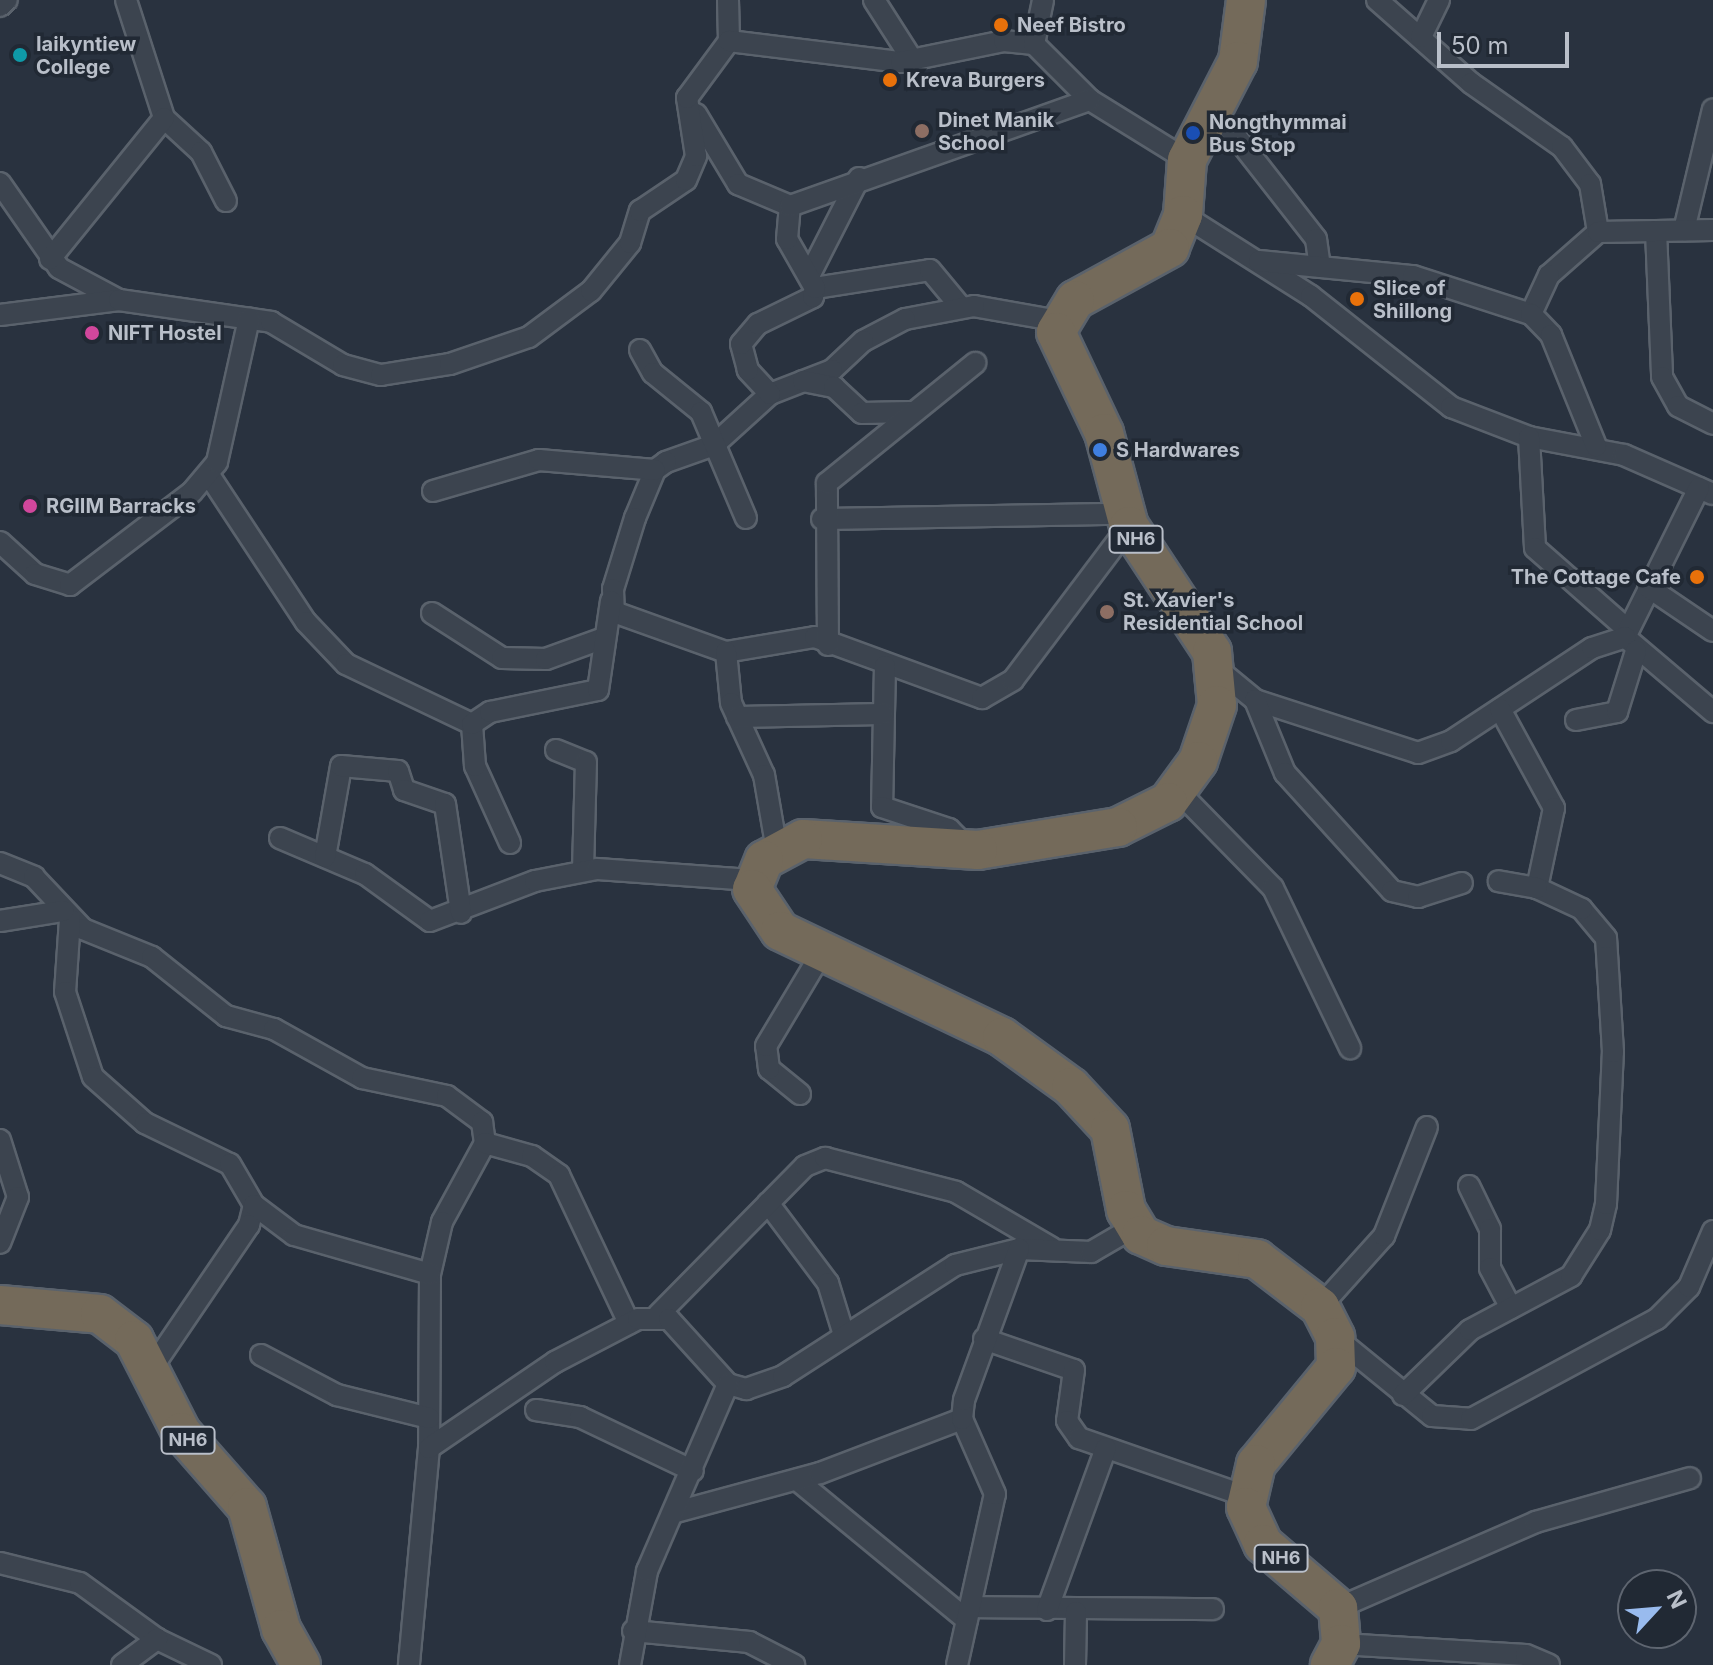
<!DOCTYPE html>
<style>
body{margin:0}
#map{position:relative;width:1713px;height:1665px;overflow:hidden;background:#29323f;font-family:Inter,sans-serif}
div>[style]{position:absolute}
[style*='--x']{left:calc(var(--x)*1px);top:calc(var(--y)*1px);width:calc(var(--w)*1px);rotate:calc(var(--a)*1deg)}
.roads{filter:drop-shadow(2px 0 #5a626c) drop-shadow(-2px 0 #5a626c) drop-shadow(0 2px #5a626c) drop-shadow(0 -2px #5a626c)}
.street>*{height:20px;margin:-10px;padding:0 10px;transform-origin:10px;border-radius:10px;background:#3c444f}
.highway>*{height:38px;margin:-19px;padding:0 19px;transform-origin:19px;border-radius:19px;background:#746a5a}
.dots>*{width:22px;height:22px;translate:-50% -50%;box-sizing:border-box;border:4px solid #212934;border-radius:50%}
span{translate:-50% -50%;white-space:nowrap;text-align:center;line-height:1.15;-webkit-text-stroke:7px #212934;paint-order:stroke}
.shield-label span{padding:2px 6px;background:#212934;border:2px solid;border-radius:6px;-webkit-text-stroke-width:0}
.shield-label{font-size:18px;color:#b9bfc9;font-weight:700}
.poi-label{font-size:20px;color:#b9bfc9;font-weight:700}
.left{translate:0 -50%;text-align:left}
.right{translate:-100% -50%;text-align:right}
.north{position:absolute;left:1617px;top:1569px;width:80px;height:80px;box-sizing:border-box;background:#212934;border:2px solid #5e6570;border-radius:50%;rotate:64deg;font-size:22px;font-weight:700;line-height:32px;text-align:center;color:#b9bfc9}
.north::after{content:'';display:block;margin:auto;width:28px;height:36px;background:#9be;clip-path:polygon(50% 0,100% 100%,50% 72%,0 100%)}
.scale{position:absolute;left:1437px;top:32px;width:132px;height:36px;box-sizing:border-box;border:4px solid #b9bfc9;border-top:0;padding-left:10px;font-size:24px;line-height:28px;white-space:nowrap;color:#b9bfc9;-webkit-text-stroke:6px #212934;paint-order:stroke}
</style>
<div id="map">
<div class="roads">
<div class="street">
<i style="--x:126;--y:0;--w:124;--a:72.1"></i>
<i style="--x:164;--y:118;--w:50;--a:42.6"></i>
<i style="--x:201;--y:152;--w:55;--a:63"></i>
<i style="--x:728;--y:0;--w:41;--a:88.6"></i>
<i style="--x:874;--y:0;--w:72;--a:57.4"></i>
<i style="--x:1377;--y:0;--w:125;--a:41.4"></i>
<i style="--x:1471;--y:83;--w:111;--a:35.1"></i>
<i style="--x:1562;--y:147;--w:46;--a:52.9"></i>
<i style="--x:1590;--y:184;--w:49;--a:80.5"></i>
<i style="--x:1598;--y:232;--w:65;--a:138.7"></i>
<i style="--x:1549;--y:275;--w:43;--a:114.8"></i>
<i style="--x:0;--y:6;--w:9;--a:-41"></i>
<i style="--x:1421;--y:37;--w:41;--a:-64.1"></i>
<i style="--x:1034;--y:44;--w:45;--a:-78.4"></i>
<i style="--x:1216;--y:111;--w:162;--a:52"></i>
<i style="--x:1316;--y:239;--w:28;--a:82"></i>
<i style="--x:696;--y:114;--w:82;--a:59"></i>
<i style="--x:738;--y:184;--w:56;--a:22.9"></i>
<i style="--x:0;--y:183;--w:103;--a:55.2"></i>
<i style="--x:59;--y:268;--w:68;--a:28.1"></i>
<i style="--x:1183;--y:215;--w:151;--a:32.3"></i>
<i style="--x:1311;--y:296;--w:179;--a:38.4"></i>
<i style="--x:1451;--y:407;--w:84;--a:21"></i>
<i style="--x:1529;--y:437;--w:97;--a:10.7"></i>
<i style="--x:1624;--y:455;--w:97;--a:23.7"></i>
<i style="--x:1684;--y:230;--w:124;--a:-76.5"></i>
<i style="--x:1656;--y:231;--w:146;--a:87.6"></i>
<i style="--x:1662;--y:377;--w:33;--a:61"></i>
<i style="--x:1678;--y:406;--w:39;--a:27"></i>
<i style="--x:1598;--y:232;--w:115;--a:-1"></i>
<i style="--x:50;--y:259;--w:181;--a:-51"></i>
<i style="--x:1259;--y:261;--w:155;--a:5.6"></i>
<i style="--x:1413;--y:276;--w:124;--a:17.9"></i>
<i style="--x:1531;--y:314;--w:29;--a:46"></i>
<i style="--x:1551;--y:335;--w:120;--a:67.9"></i>
<i style="--x:809;--y:276;--w:110;--a:-63"></i>
<i style="--x:815;--y:288;--w:116;--a:-8.9"></i>
<i style="--x:930;--y:270;--w:47;--a:50.2"></i>
<i style="--x:0;--y:315;--w:120;--a:-7.2"></i>
<i style="--x:119;--y:300;--w:154;--a:8.2"></i>
<i style="--x:271;--y:322;--w:84;--a:30.8"></i>
<i style="--x:343;--y:365;--w:39;--a:15"></i>
<i style="--x:381;--y:375;--w:70;--a:-9.1"></i>
<i style="--x:450;--y:364;--w:83;--a:-18.9"></i>
<i style="--x:529;--y:337;--w:77;--a:-36.6"></i>
<i style="--x:591;--y:291;--w:62;--a:-50.9"></i>
<i style="--x:630;--y:243;--w:34;--a:-73"></i>
<i style="--x:640;--y:211;--w:55;--a:-34"></i>
<i style="--x:686;--y:180;--w:26;--a:-67"></i>
<i style="--x:696;--y:156;--w:59;--a:-98.8"></i>
<i style="--x:687;--y:98;--w:71;--a:-53.6"></i>
<i style="--x:729;--y:41;--w:173;--a:7"></i>
<i style="--x:901;--y:62;--w:105;--a:-11.5"></i>
<i style="--x:1004;--y:41;--w:30;--a:6"></i>
<i style="--x:1034;--y:44;--w:79;--a:45"></i>
<i style="--x:1090;--y:100;--w:114;--a:31.7"></i>
<i style="--x:1059;--y:321;--w:86;--a:-170"></i>
<i style="--x:974;--y:306;--w:70;--a:169.3"></i>
<i style="--x:905;--y:319;--w:47;--a:152.4"></i>
<i style="--x:863;--y:341;--w:42;--a:136.9"></i>
<i style="--x:832;--y:370;--w:66;--a:158.8"></i>
<i style="--x:770;--y:394;--w:76;--a:137.7"></i>
<i style="--x:714;--y:445;--w:51;--a:160.5"></i>
<i style="--x:666;--y:462;--w:14;--a:144"></i>
<i style="--x:655;--y:470;--w:52;--a:112.6"></i>
<i style="--x:635;--y:518;--w:74;--a:107.2"></i>
<i style="--x:613;--y:589;--w:23;--a:88"></i>
<i style="--x:614;--y:612;--w:119;--a:19.7"></i>
<i style="--x:726;--y:652;--w:90;--a:-9.6"></i>
<i style="--x:815;--y:637;--w:178;--a:20.1"></i>
<i style="--x:982;--y:698;--w:36;--a:-30"></i>
<i style="--x:1013;--y:680;--w:193;--a:-53"></i>
<i style="--x:640;--y:350;--w:26;--a:61"></i>
<i style="--x:653;--y:373;--w:62;--a:39.1"></i>
<i style="--x:701;--y:412;--w:115;--a:67"></i>
<i style="--x:803;--y:381;--w:32;--a:11"></i>
<i style="--x:834;--y:387;--w:38;--a:43"></i>
<i style="--x:862;--y:413;--w:49;--a:-1.2"></i>
<i style="--x:770;--y:394;--w:33;--a:-133"></i>
<i style="--x:748;--y:370;--w:27;--a:-105"></i>
<i style="--x:741;--y:344;--w:26;--a:-50"></i>
<i style="--x:758;--y:324;--w:61;--a:-26.1"></i>
<i style="--x:813;--y:297;--w:9;--a:-77"></i>
<i style="--x:815;--y:288;--w:56;--a:-119.7"></i>
<i style="--x:787;--y:239;--w:33;--a:-85"></i>
<i style="--x:790;--y:206;--w:318;--a:-19.5"></i>
<i style="--x:1529;--y:437;--w:111;--a:86.9"></i>
<i style="--x:1535;--y:548;--w:123;--a:41.4"></i>
<i style="--x:209;--y:475;--w:176;--a:56.6"></i>
<i style="--x:306;--y:622;--w:58;--a:46.4"></i>
<i style="--x:346;--y:664;--w:140;--a:25.5"></i>
<i style="--x:1699;--y:488;--w:166;--a:116.4"></i>
<i style="--x:1625;--y:637;--w:116;--a:40.4"></i>
<i style="--x:433;--y:491;--w:110;--a:-16.3"></i>
<i style="--x:539;--y:460;--w:116;--a:4.9"></i>
<i style="--x:822;--y:519;--w:301;--a:-1"></i>
<i style="--x:0;--y:542;--w:47;--a:42.4"></i>
<i style="--x:35;--y:574;--w:37;--a:17"></i>
<i style="--x:70;--y:585;--w:153;--a:-37.3"></i>
<i style="--x:192;--y:492;--w:39;--a:-50"></i>
<i style="--x:217;--y:462;--w:147;--a:-77.4"></i>
<i style="--x:1648;--y:587;--w:78;--a:34.1"></i>
<i style="--x:432;--y:613;--w:83;--a:32.7"></i>
<i style="--x:502;--y:658;--w:44;--a:1.3"></i>
<i style="--x:546;--y:659;--w:59;--a:-20"></i>
<i style="--x:828;--y:645;--w:162;--a:-90.4"></i>
<i style="--x:827;--y:483;--w:191;--a:-39"></i>
<i style="--x:726;--y:652;--w:51;--a:84.4"></i>
<i style="--x:731;--y:703;--w:79;--a:65.4"></i>
<i style="--x:764;--y:775;--w:76;--a:80.2"></i>
<i style="--x:885;--y:666;--w:141;--a:91.2"></i>
<i style="--x:882;--y:807;--w:71;--a:18.2"></i>
<i style="--x:949;--y:829;--w:23;--a:45"></i>
<i style="--x:1215;--y:667;--w:52;--a:39.5"></i>
<i style="--x:1255;--y:700;--w:171;--a:18"></i>
<i style="--x:1418;--y:753;--w:35;--a:-20"></i>
<i style="--x:1451;--y:741;--w:169;--a:-33.4"></i>
<i style="--x:1592;--y:648;--w:35;--a:-18"></i>
<i style="--x:1255;--y:700;--w:79;--a:67.7"></i>
<i style="--x:1285;--y:773;--w:159;--a:47.8"></i>
<i style="--x:1392;--y:891;--w:27;--a:13"></i>
<i style="--x:1418;--y:897;--w:46;--a:-17.7"></i>
<i style="--x:1500;--y:709;--w:113;--a:61.4"></i>
<i style="--x:1554;--y:808;--w:82;--a:102"></i>
<i style="--x:737;--y:717;--w:146;--a:-1.2"></i>
<i style="--x:1576;--y:720;--w:42;--a:-11"></i>
<i style="--x:1617;--y:712;--w:64;--a:-72.7"></i>
<i style="--x:556;--y:750;--w:32;--a:22"></i>
<i style="--x:586;--y:762;--w:109;--a:91.6"></i>
<i style="--x:1179;--y:792;--w:134;--a:45.6"></i>
<i style="--x:1273;--y:888;--w:178;--a:64.3"></i>
<i style="--x:280;--y:838;--w:92;--a:23"></i>
<i style="--x:365;--y:874;--w:80;--a:35.9"></i>
<i style="--x:430;--y:921;--w:112;--a:-20.9"></i>
<i style="--x:535;--y:881;--w:63;--a:-11"></i>
<i style="--x:597;--y:869;--w:155;--a:4.1"></i>
<i style="--x:510;--y:843;--w:85;--a:-114.4"></i>
<i style="--x:475;--y:766;--w:42;--a:-94.1"></i>
<i style="--x:472;--y:724;--w:22;--a:-34"></i>
<i style="--x:490;--y:712;--w:110;--a:-11.5"></i>
<i style="--x:598;--y:690;--w:90;--a:-81.7"></i>
<i style="--x:325;--y:857;--w:92;--a:-80"></i>
<i style="--x:341;--y:766;--w:57;--a:5"></i>
<i style="--x:398;--y:771;--w:20;--a:72"></i>
<i style="--x:404;--y:790;--w:43;--a:18.9"></i>
<i style="--x:445;--y:804;--w:110;--a:81.6"></i>
<i style="--x:0;--y:863;--w:37;--a:22"></i>
<i style="--x:34;--y:877;--w:71;--a:46.7"></i>
<i style="--x:83;--y:929;--w:74;--a:22.1"></i>
<i style="--x:152;--y:957;--w:95;--a:38.6"></i>
<i style="--x:226;--y:1016;--w:50;--a:15.2"></i>
<i style="--x:274;--y:1029;--w:101;--a:29.1"></i>
<i style="--x:362;--y:1078;--w:87;--a:12"></i>
<i style="--x:447;--y:1096;--w:44;--a:36.6"></i>
<i style="--x:482;--y:1122;--w:21;--a:82"></i>
<i style="--x:485;--y:1143;--w:90;--a:118.6"></i>
<i style="--x:442;--y:1222;--w:53;--a:103"></i>
<i style="--x:430;--y:1274;--w:174;--a:90.3"></i>
<i style="--x:429;--y:1448;--w:218;--a:95.3"></i>
<i style="--x:70;--y:919;--w:73;--a:93.9"></i>
<i style="--x:65;--y:992;--w:89;--a:71.8"></i>
<i style="--x:93;--y:1077;--w:69;--a:41.5"></i>
<i style="--x:145;--y:1123;--w:94;--a:25.8"></i>
<i style="--x:230;--y:1164;--w:48;--a:59.7"></i>
<i style="--x:254;--y:1205;--w:21;--a:104"></i>
<i style="--x:249;--y:1225;--w:174;--a:124.2"></i>
<i style="--x:0;--y:921;--w:64;--a:-9"></i>
<i style="--x:800;--y:1094;--w:40;--a:-141"></i>
<i style="--x:769;--y:1069;--w:23;--a:-97"></i>
<i style="--x:766;--y:1046;--w:107;--a:-59.1"></i>
<i style="--x:0;--y:1140;--w:60;--a:72.5"></i>
<i style="--x:18;--y:1197;--w:49;--a:111.4"></i>
<i style="--x:485;--y:1143;--w:49;--a:15.5"></i>
<i style="--x:532;--y:1156;--w:33;--a:35"></i>
<i style="--x:559;--y:1175;--w:164;--a:64.7"></i>
<i style="--x:1469;--y:1186;--w:48;--a:64"></i>
<i style="--x:1490;--y:1229;--w:39;--a:90"></i>
<i style="--x:1490;--y:1268;--w:45;--a:62.3"></i>
<i style="--x:768;--y:1203;--w:100;--a:53.1"></i>
<i style="--x:828;--y:1283;--w:54;--a:72.9"></i>
<i style="--x:254;--y:1205;--w:50;--a:36.9"></i>
<i style="--x:294;--y:1235;--w:141;--a:16"></i>
<i style="--x:1320;--y:1307;--w:96;--a:-48"></i>
<i style="--x:1384;--y:1236;--w:117;--a:-68.5"></i>
<i style="--x:658;--y:1315;--w:209;--a:-45.4"></i>
<i style="--x:805;--y:1166;--w:22;--a:-22"></i>
<i style="--x:825;--y:1158;--w:135;--a:14.5"></i>
<i style="--x:956;--y:1192;--w:111;--a:30.3"></i>
<i style="--x:1335;--y:1337;--w:125;--a:39.2"></i>
<i style="--x:1432;--y:1416;--w:39;--a:4"></i>
<i style="--x:1471;--y:1419;--w:211;--a:-28.3"></i>
<i style="--x:1657;--y:1319;--w:45;--a:-45"></i>
<i style="--x:1689;--y:1287;--w:61;--a:-66.8"></i>
<i style="--x:984;--y:1339;--w:95;--a:19"></i>
<i style="--x:1074;--y:1370;--w:51;--a:97.8"></i>
<i style="--x:1067;--y:1421;--w:21;--a:55"></i>
<i style="--x:1079;--y:1438;--w:177;--a:19.2"></i>
<i style="--x:261;--y:1355;--w:86;--a:27.8"></i>
<i style="--x:337;--y:1395;--w:95;--a:14"></i>
<i style="--x:1403;--y:1395;--w:93;--a:-44.1"></i>
<i style="--x:1470;--y:1330;--w:115;--a:-28.1"></i>
<i style="--x:1571;--y:1276;--w:54;--a:-57.8"></i>
<i style="--x:1600;--y:1230;--w:27;--a:-77"></i>
<i style="--x:1606;--y:1204;--w:152;--a:-87.4"></i>
<i style="--x:1613;--y:1052;--w:114;--a:-93.5"></i>
<i style="--x:1606;--y:938;--w:38;--a:-130"></i>
<i style="--x:1582;--y:909;--w:50;--a:-155"></i>
<i style="--x:1537;--y:888;--w:39;--a:-170"></i>
<i style="--x:536;--y:1410;--w:45;--a:9"></i>
<i style="--x:580;--y:1417;--w:125;--a:25.5"></i>
<i style="--x:429;--y:1448;--w:153;--a:-34.3"></i>
<i style="--x:555;--y:1362;--w:93;--a:-27.4"></i>
<i style="--x:638;--y:1319;--w:31;--a:0"></i>
<i style="--x:669;--y:1319;--w:88;--a:47.8"></i>
<i style="--x:728;--y:1384;--w:19;--a:16"></i>
<i style="--x:746;--y:1389;--w:39;--a:-19"></i>
<i style="--x:783;--y:1376;--w:205;--a:-32.8"></i>
<i style="--x:955;--y:1265;--w:66;--a:-14"></i>
<i style="--x:1019;--y:1249;--w:72;--a:2.4"></i>
<i style="--x:1091;--y:1252;--w:50;--a:-30.2"></i>
<i style="--x:797;--y:1480;--w:220;--a:39.5"></i>
<i style="--x:676;--y:1512;--w:149;--a:-15.2"></i>
<i style="--x:820;--y:1473;--w:152;--a:-20.8"></i>
<i style="--x:0;--y:1563;--w:82;--a:14"></i>
<i style="--x:80;--y:1583;--w:95;--a:36"></i>
<i style="--x:157;--y:1639;--w:60;--a:25.7"></i>
<i style="--x:970;--y:1607;--w:243;--a:0.5"></i>
<i style="--x:1338;--y:1608;--w:216;--a:-23.5"></i>
<i style="--x:1536;--y:1522;--w:160;--a:-15.9"></i>
<i style="--x:1047;--y:1610;--w:172;--a:-70"></i>
<i style="--x:633;--y:1631;--w:117;--a:5.4"></i>
<i style="--x:749;--y:1642;--w:51;--a:27.1"></i>
<i style="--x:1341;--y:1644;--w:185;--a:3.4"></i>
<i style="--x:1526;--y:1655;--w:25;--a:23"></i>
<i style="--x:122;--y:1665;--w:44;--a:-36.6"></i>
<i style="--x:630;--y:1665;--w:96;--a:-79.7"></i>
<i style="--x:647;--y:1571;--w:204;--a:-66.6"></i>
<i style="--x:957;--y:1665;--w:175;--a:-77.5"></i>
<i style="--x:995;--y:1494;--w:82;--a:-113.7"></i>
<i style="--x:962;--y:1419;--w:19;--a:-84"></i>
<i style="--x:964;--y:1400;--w:161;--a:-70"></i>
<i style="--x:1075;--y:1665;--w:53;--a:-88.9"></i>
</div>
<div class="highway">
<i style="--x:1246;--y:0;--w:62;--a:97.5"></i>
<i style="--x:1238;--y:61;--w:111;--a:117.3"></i>
<i style="--x:1187;--y:160;--w:55;--a:94.2"></i>
<i style="--x:1183;--y:215;--w:35;--a:112"></i>
<i style="--x:1170;--y:248;--w:108;--a:151.3"></i>
<i style="--x:1075;--y:300;--w:37;--a:121"></i>
<i style="--x:1056;--y:332;--w:112;--a:64.6"></i>
<i style="--x:1104;--y:433;--w:96;--a:75"></i>
<i style="--x:1129;--y:526;--w:151;--a:56.6"></i>
<i style="--x:1212;--y:652;--w:53;--a:84.6"></i>
<i style="--x:1217;--y:705;--w:59;--a:108.7"></i>
<i style="--x:1198;--y:761;--w:51;--a:126.2"></i>
<i style="--x:1168;--y:802;--w:56;--a:153.4"></i>
<i style="--x:1118;--y:827;--w:142;--a:170.7"></i>
<i style="--x:978;--y:850;--w:175;--a:-176.4"></i>
<i style="--x:803;--y:839;--w:44;--a:151.7"></i>
<i style="--x:764;--y:860;--w:31;--a:112"></i>
<i style="--x:752;--y:889;--w:50;--a:56.3"></i>
<i style="--x:780;--y:931;--w:246;--a:25.5"></i>
<i style="--x:1002;--y:1037;--w:85;--a:35.9"></i>
<i style="--x:1071;--y:1087;--w:57;--a:47.1"></i>
<i style="--x:1110;--y:1129;--w:83;--a:78.8"></i>
<i style="--x:1126;--y:1210;--w:29;--a:59"></i>
<i style="--x:1141;--y:1235;--w:27;--a:24"></i>
<i style="--x:1166;--y:1246;--w:92;--a:8.1"></i>
<i style="--x:1257;--y:1259;--w:79;--a:37.3"></i>
<i style="--x:1320;--y:1307;--w:34;--a:63"></i>
<i style="--x:1335;--y:1337;--w:30;--a:88"></i>
<i style="--x:1336;--y:1367;--w:126;--a:129.5"></i>
<i style="--x:1256;--y:1464;--w:44;--a:103.1"></i>
<i style="--x:1246;--y:1507;--w:41;--a:65.3"></i>
<i style="--x:1263;--y:1544;--w:99;--a:40.5"></i>
<i style="--x:1338;--y:1608;--w:36;--a:85"></i>
<i style="--x:1341;--y:1644;--w:24;--a:118"></i>
<i style="--x:0;--y:1305;--w:100;--a:5.1"></i>
<i style="--x:100;--y:1314;--w:43;--a:37.4"></i>
<i style="--x:134;--y:1340;--w:103;--a:62.9"></i>
<i style="--x:181;--y:1432;--w:100;--a:48.7"></i>
<i style="--x:247;--y:1507;--w:127;--a:74.4"></i>
<i style="--x:281;--y:1629;--w:41;--a:60.9"></i>
</div>
</div>
<div class="dots">
<i style="left:1001px;top:25px;background:#e8710a"></i>
<i style="left:20px;top:55px;background:#0f9aa8"></i>
<i style="left:890px;top:80px;background:#e8710a"></i>
<i style="left:922px;top:131px;background:#8d6e63"></i>
<i style="left:1193px;top:133px;background:#1a4fb4"></i>
<i style="left:1357px;top:299px;background:#e8710a"></i>
<i style="left:92px;top:333px;background:#d1479c"></i>
<i style="left:1100px;top:450px;background:#3f7fe0"></i>
<i style="left:30px;top:506px;background:#d1479c"></i>
<i style="left:1697px;top:577px;background:#e8710a"></i>
<i style="left:1107px;top:612px;background:#8d6e63"></i>
</div>
<div class="shield-label">
<span style="left:1136px;top:539px">NH6</span>
<span style="left:188px;top:1440px">NH6</span>
<span style="left:1281px;top:1558px">NH6</span>
</div>
<div class="poi-label">
<span class="left" style="left:1017px;top:25px">Neef Bistro</span>
<span class="left" style="left:36px;top:56px">Iaikyntiew<br>College</span>
<span class="left" style="left:906px;top:80px">Kreva Burgers</span>
<span class="left" style="left:938px;top:132px">Dinet Manik<br>School</span>
<span class="left" style="left:1209px;top:134px">Nongthymmai<br>Bus Stop</span>
<span class="left" style="left:1373px;top:300px">Slice of<br>Shillong</span>
<span class="left" style="left:108px;top:333px">NIFT Hostel</span>
<span class="left" style="left:1116px;top:450px">S Hardwares</span>
<span class="left" style="left:46px;top:506px">RGIIM Barracks</span>
<span class="right" style="left:1681px;top:577px">The Cottage Cafe</span>
<span class="left" style="left:1123px;top:612px">St. Xavier's<br>Residential School</span>
</div>
<div class="north">N</div>
<div class="scale">50 m</div>
</div>
